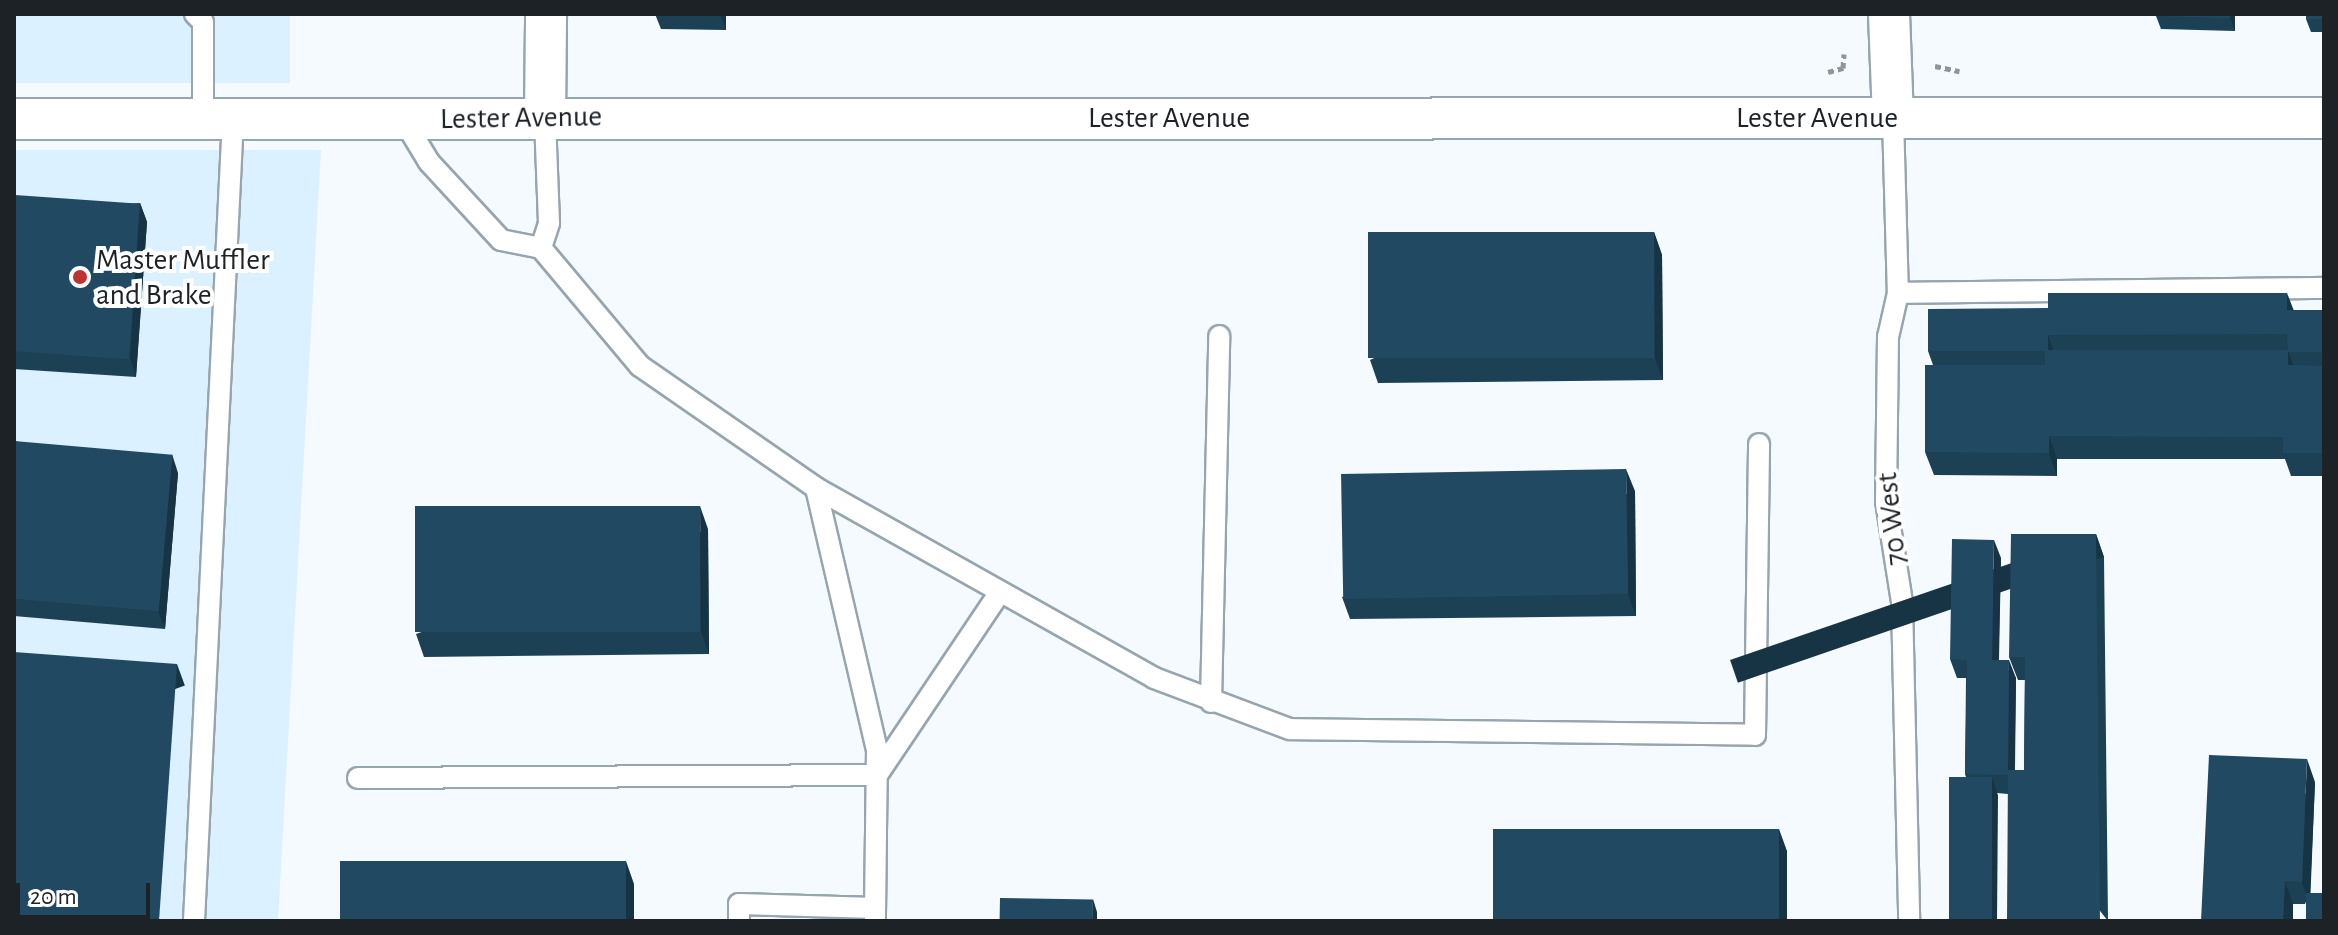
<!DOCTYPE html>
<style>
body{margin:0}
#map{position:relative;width:2338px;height:935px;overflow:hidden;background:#f4fafe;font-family:"Alegreya Sans",sans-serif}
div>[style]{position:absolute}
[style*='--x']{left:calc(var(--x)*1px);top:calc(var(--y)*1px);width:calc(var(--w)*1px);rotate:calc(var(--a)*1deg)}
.built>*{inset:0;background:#dbf1ff;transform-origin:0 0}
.path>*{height:5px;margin-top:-2.5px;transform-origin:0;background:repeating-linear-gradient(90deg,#8f9599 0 6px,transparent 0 10px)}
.roads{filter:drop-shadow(2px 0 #97a5ad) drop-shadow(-2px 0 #97a5ad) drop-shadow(0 2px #97a5ad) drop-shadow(0 -2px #97a5ad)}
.lane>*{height:20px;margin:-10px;padding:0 10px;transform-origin:10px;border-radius:10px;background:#fff}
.street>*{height:40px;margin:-20px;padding:0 20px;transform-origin:20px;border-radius:20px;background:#fff}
.wall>*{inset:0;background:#1c4054}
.shaded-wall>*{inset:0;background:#173445;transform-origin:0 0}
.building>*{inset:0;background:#214a62;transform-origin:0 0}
.dots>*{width:22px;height:22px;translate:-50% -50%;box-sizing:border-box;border:4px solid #fff;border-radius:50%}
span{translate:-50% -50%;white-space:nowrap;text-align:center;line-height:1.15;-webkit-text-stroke:8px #fff;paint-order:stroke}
.street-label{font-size:30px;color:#1d2226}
.poi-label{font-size:30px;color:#1d2226}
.left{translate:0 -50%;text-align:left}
.frame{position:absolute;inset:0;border:16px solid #1d2226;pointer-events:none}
.scale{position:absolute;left:16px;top:883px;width:134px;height:36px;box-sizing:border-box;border:4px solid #1d2226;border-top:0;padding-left:10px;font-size:24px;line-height:28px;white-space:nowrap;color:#1d2226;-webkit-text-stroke:6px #fff;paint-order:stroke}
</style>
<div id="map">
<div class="built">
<i style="left:14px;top:14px;width:276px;height:69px"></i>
<i style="clip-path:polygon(14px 150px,321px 150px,278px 921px,14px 921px)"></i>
</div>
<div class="path">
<i style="--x:1935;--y:66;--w:25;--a:12"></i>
<i style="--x:1828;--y:72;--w:16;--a:-15"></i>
<i style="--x:1843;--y:68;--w:14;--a:-86"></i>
</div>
<div class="roads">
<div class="lane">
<i style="--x:195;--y:14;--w:11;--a:45"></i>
<i style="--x:203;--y:22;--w:97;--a:90"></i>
<i style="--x:1893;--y:118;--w:175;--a:88.4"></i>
<i style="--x:1898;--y:293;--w:45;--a:102.8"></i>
<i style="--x:1888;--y:337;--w:164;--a:90.7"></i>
<i style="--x:1886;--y:501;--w:102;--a:81"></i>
<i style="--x:1902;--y:602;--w:319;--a:88.7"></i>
<i style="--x:403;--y:119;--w:50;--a:58.8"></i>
<i style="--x:429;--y:162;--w:106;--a:47.3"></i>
<i style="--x:501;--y:240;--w:41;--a:11.3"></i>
<i style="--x:541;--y:248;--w:154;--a:50"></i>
<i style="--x:640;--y:366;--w:214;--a:34.7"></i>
<i style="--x:816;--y:488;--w:388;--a:29.3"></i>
<i style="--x:1154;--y:678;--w:145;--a:20.6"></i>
<i style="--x:1290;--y:729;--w:465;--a:0.7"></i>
<i style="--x:1755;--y:735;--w:291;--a:-89.2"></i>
<i style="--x:541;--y:248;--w:26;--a:-72"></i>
<i style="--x:549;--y:223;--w:106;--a:-92.2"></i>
<i style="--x:1898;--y:293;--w:426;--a:-0.7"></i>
<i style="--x:816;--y:488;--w:269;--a:76.9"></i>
<i style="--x:877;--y:750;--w:171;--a:90.7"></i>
<i style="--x:1211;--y:702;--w:366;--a:-88.7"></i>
<i style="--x:358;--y:778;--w:519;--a:-0.33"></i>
<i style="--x:877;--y:775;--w:220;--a:-56.1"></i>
<i style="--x:194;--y:921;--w:803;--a:-87.22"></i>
<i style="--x:739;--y:921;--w:17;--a:-90"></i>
<i style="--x:739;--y:904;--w:136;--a:1.7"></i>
</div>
<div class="street">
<i style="--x:1889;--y:14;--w:104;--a:87.8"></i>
<i style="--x:545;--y:117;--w:103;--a:-89.4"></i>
<i style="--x:14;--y:119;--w:2310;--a:-0.02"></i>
</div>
</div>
<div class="wall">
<i style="clip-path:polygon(655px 14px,726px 14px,726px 30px,661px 29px)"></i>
<i style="clip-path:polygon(2235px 14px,2235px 31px,2161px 29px,2156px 16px)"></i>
<i style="clip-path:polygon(2324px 14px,2324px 32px,2311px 32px,2306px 19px)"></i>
<i style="clip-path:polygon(140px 203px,147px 222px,136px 377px,14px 369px,14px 211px)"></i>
<i style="clip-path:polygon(1654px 232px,1662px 255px,1663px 380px,1378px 383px,1370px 360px)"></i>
<i style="clip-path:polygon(1928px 309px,2324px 310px,2324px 476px,2291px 476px,2285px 459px,2057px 459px,2057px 476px,1934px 475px,1925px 452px,1933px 365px,1928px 351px)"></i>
<i style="clip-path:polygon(14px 441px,178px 473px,165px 629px,14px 616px)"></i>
<i style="clip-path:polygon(1635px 491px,1636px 616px,1350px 619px,1342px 597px)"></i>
<i style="clip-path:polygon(708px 529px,709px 654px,424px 657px,416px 634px)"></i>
<i style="clip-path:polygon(2096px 534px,2104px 557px,2108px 921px,2008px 794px,1997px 793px,1998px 796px,1966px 777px,1965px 774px,1966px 678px,1957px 678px,1950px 659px,2001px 558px,1999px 660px,2016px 678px,2015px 770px,2024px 770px,2025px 680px,2018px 680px,2009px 657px)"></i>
<i style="clip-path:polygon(2315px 782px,2310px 893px,2305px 904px,2293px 904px,2293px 921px,2201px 921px)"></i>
</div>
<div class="shaded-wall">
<i style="clip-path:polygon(720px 14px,726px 14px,726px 30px)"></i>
<i style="clip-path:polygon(2230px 14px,2235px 14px,2235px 31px,2230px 18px)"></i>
<i style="clip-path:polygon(140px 203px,147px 222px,136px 377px,130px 358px)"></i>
<i style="clip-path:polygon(1654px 232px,1662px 255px,1663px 380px,1655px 358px)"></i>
<i style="clip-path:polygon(2287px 293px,2294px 311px,2287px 310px)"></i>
<i style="clip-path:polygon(2048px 335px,2055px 354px,2048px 351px)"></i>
<i style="clip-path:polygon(2288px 350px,2296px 373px,2288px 365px)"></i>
<i style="clip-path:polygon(2049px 436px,2057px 459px,2057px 476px,2049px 453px)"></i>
<i style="clip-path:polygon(172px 454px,178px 473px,165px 629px,158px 611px)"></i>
<i style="clip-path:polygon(1626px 469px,1635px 491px,1636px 616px,1628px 594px)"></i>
<i style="clip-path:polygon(700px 506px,708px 529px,709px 654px,701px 632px)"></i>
<i style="left:2096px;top:534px;width:24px;height:387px;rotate:71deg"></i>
<i style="clip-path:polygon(1994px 540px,2001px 558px,1998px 678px,1992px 660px)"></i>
<i style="clip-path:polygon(2009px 660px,2016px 678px,2014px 794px,2008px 775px)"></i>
<i style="left:177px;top:664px;width:23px;height:258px;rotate:70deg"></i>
<i style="clip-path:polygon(2307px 759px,2315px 782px,2310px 905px,2302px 882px)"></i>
<i style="clip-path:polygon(1992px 777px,1998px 796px,1997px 921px,1990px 921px)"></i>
<i style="clip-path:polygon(1779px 829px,1787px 851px,1787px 921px,1779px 921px)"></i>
<i style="clip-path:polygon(626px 861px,634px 884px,634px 921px,626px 921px)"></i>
<i style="clip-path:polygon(2285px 881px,2293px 904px,2293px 921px,2283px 921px)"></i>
<i style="clip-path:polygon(1093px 899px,1097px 912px,1097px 921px,1092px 921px)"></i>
</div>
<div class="building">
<i style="clip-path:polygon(2156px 14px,2230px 14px,2230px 18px,2156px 16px)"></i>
<i style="left:2306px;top:14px;width:18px;height:5px"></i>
<i style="left:15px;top:195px;width:125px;height:156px;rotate:4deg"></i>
<i style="left:1654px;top:232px;width:126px;height:286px;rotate:90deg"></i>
<i style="clip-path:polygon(2048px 293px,2287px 293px,2287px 310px,2324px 310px,2324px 352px,2288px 352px,2287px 334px,2048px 335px,2048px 350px,2045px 351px,1928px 351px,1928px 309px,2048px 308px)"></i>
<i style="clip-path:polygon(2045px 350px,2288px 350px,2288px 365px,2324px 366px,2324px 453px,2283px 453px,2283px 437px,2049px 436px,2049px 453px,1925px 452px,1925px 365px,2045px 365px)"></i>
<i style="left:14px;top:441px;width:159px;height:157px;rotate:5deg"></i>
<i style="left:1626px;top:469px;width:125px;height:285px;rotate:89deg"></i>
<i style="left:700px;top:506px;width:126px;height:285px;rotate:90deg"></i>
<i style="clip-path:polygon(2011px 534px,2096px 534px,2100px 921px,2007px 921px,2008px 770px,2024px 770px,2025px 657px,2009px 657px)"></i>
<i style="clip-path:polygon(1952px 539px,1994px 540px,1992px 660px,2009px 660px,2008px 775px,1965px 774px,1967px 660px,1950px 659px)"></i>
<i style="clip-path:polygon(14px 652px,177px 664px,159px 921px,14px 921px)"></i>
<i style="clip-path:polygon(2209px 755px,2307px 759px,2302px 882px,2285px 881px,2283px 921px,2201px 921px)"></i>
<i style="left:1949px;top:777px;width:43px;height:144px"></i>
<i style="left:1779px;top:829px;width:92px;height:286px;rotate:90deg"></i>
<i style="left:626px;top:861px;width:60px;height:286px;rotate:90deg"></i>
<i style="left:2306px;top:893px;width:18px;height:28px"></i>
<i style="left:1000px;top:898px;width:93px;height:23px;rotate:1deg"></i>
</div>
<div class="dots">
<i style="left:80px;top:277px;background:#c03131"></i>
</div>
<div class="street-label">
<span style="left:521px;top:118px;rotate:-1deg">Lester Avenue</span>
<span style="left:1169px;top:118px">Lester Avenue</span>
<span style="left:1817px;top:118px">Lester Avenue</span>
<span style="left:1892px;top:519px;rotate:-96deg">70 West</span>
</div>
<div class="poi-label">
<span class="left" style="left:96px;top:277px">Master Muffler<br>and Brake</span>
</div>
<div class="frame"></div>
<div class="scale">20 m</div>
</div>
